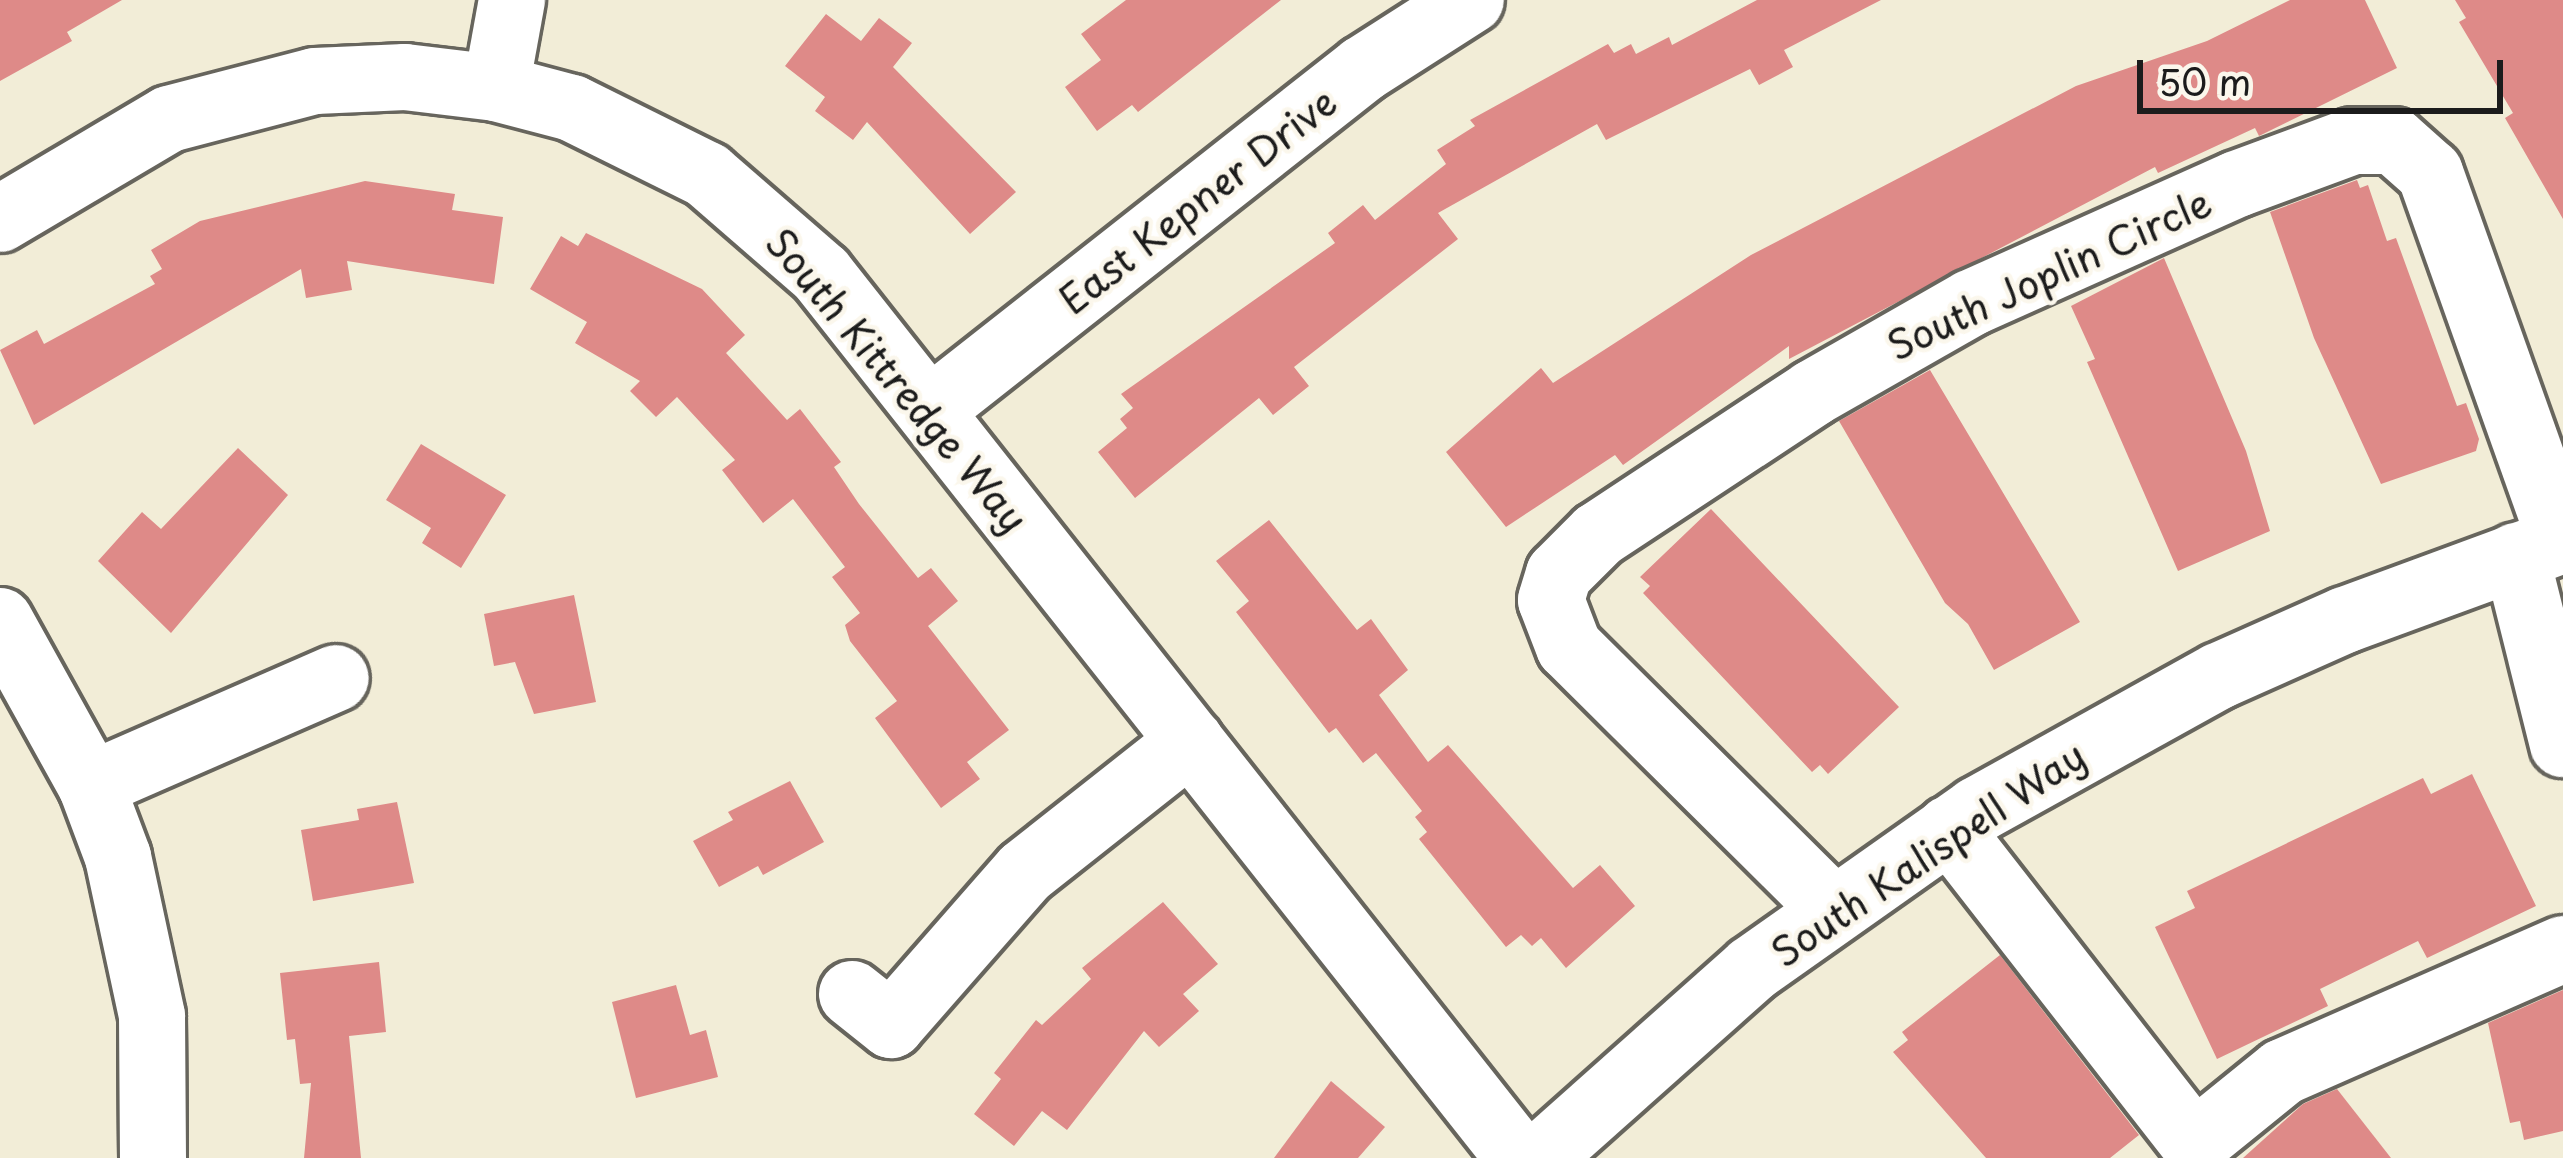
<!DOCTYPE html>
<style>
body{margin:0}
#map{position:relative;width:2563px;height:1158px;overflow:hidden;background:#f2edd7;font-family:"Playpen Sans",sans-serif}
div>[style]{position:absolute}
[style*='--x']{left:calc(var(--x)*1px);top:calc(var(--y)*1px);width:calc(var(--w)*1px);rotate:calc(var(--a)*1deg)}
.building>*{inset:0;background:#de8a88}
.roads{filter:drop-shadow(3px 0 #67655d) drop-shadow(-3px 0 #67655d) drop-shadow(0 3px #67655d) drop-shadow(0 -3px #67655d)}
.minor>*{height:66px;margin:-33px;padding:0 33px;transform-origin:33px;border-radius:33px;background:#fff}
span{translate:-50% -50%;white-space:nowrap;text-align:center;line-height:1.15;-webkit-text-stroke:9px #fbf7ec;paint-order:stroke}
.street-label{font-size:39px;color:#1c1c1c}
.scale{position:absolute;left:2137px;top:60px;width:366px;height:54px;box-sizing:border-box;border:6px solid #1c1c1c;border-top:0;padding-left:15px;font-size:36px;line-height:42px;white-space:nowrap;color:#1c1c1c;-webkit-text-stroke:9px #fbf7ec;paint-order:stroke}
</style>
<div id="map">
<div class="building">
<i style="clip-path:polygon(0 0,122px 0,67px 32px,72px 41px,0 81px)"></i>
<i style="clip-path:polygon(1126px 0,1281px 0,1138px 112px,1132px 105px,1097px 131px,1065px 87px,1101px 60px,1081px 34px)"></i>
<i style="clip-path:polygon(1757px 0,1881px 0,1784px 50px,1793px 67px,1759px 85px,1750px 69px,1606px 140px,1597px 124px,1438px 213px,1458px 239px,1294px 367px,1309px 386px,1273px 415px,1259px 398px,1135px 498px,1098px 452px,1127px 428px,1120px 419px,1133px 408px,1121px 394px,1335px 243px,1328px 233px,1363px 205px,1375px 220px,1446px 164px,1437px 150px,1475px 126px,1470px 120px,1608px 44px,1614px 53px,1631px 44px,1636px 54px,1669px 37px,1672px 45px)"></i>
<i style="clip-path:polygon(2290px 0,2365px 0,2397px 68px,2259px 136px,2255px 128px,2158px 173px,2155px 167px,1789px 359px,1789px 346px,1623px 465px,1615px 455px,1506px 527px,1446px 452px,1541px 368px,1553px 383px,1751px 255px,2076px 86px,2207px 41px)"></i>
<i style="clip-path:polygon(2455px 0,2563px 0,2563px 219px,2505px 118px,2513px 113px,2459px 22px,2466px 18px)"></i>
<i style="clip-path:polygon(826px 14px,861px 41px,879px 18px,912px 43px,893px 67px,1016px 192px,970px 234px,867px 122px,853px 140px,815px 111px,825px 97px,785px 66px)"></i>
<i style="clip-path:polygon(2357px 180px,2360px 188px,2368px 185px,2387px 241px,2396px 238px,2457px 406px,2466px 403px,2479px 439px,2476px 451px,2381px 484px,2314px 338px,2270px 212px)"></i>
<i style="clip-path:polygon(365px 181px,455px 194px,452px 210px,503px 217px,494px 284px,347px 261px,352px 290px,306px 298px,301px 269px,34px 425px,0 350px,37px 330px,44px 344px,155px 284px,150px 276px,162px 269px,151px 250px,200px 221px)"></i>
<i style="clip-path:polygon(586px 233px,702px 289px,745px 335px,726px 353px,787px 420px,800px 409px,841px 462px,834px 467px,859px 504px,918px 578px,931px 568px,958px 601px,928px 626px,1009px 730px,967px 762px,980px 779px,941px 808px,875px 718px,897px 701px,850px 641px,845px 625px,860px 613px,832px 577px,845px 567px,793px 499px,763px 523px,722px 470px,735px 460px,677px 397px,656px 417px,630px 391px,640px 381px,575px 343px,587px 322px,530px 289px,561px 236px,578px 246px)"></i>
<i style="clip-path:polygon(2164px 258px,2246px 451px,2270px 531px,2178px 571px,2087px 362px,2095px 359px,2071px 306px)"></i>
<i style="clip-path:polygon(1930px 370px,2080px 622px,1994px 670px,1968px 624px,1945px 603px,1839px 421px)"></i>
<i style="clip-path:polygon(421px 444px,506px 495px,461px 568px,422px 543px,431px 528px,386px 500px)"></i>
<i style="clip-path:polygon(238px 448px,288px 495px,171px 633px,98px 561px,142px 512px,161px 529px)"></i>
<i style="clip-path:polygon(1711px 509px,1899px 707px,1828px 774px,1820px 765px,1812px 772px,1643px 593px,1650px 586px,1640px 577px)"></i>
<i style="clip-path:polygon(1269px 520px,1357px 630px,1371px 619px,1408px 670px,1379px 695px,1428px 762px,1448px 745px,1573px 888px,1600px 865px,1635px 906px,1566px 968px,1541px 938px,1532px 946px,1521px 935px,1506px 947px,1419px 839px,1427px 832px,1415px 817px,1422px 811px,1376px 753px,1363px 763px,1336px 728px,1329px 733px,1236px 612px,1249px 601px,1216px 561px)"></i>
<i style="clip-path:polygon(574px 595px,596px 702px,534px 714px,515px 662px,494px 666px,484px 614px)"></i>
<i style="clip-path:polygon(2472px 774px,2536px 906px,2427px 958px,2418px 941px,2320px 989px,2328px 1006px,2217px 1059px,2155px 927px,2195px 908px,2187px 891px,2423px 778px,2431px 794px)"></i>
<i style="clip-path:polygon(790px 781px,824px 842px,763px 875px,758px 866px,719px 887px,693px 841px,733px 820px,728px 812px)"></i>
<i style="clip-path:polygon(397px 802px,414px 883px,313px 901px,301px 830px,359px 820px,357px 809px)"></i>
<i style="clip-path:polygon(1163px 902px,1218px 964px,1183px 994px,1199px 1011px,1159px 1047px,1144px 1031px,1067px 1130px,1042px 1111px,1014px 1146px,974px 1114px,1001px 1079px,994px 1073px,1036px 1020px,1042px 1025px,1091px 979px,1082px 968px)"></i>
<i style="clip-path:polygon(2000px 955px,2139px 1135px,2110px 1158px,1986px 1158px,1893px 1052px,1908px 1040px,1902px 1032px)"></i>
<i style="clip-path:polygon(379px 962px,386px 1032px,349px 1036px,361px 1158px,304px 1158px,311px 1083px,300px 1084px,295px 1039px,287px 1040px,280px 973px)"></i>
<i style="clip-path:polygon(676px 985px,690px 1035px,706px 1030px,718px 1077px,636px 1098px,612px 1002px)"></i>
<i style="clip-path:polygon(2563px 990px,2563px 1131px,2524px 1140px,2520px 1121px,2510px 1123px,2488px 1023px)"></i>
<i style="clip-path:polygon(1331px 1081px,1385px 1127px,1358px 1158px,1274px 1158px)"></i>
<i style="clip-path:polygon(2337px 1089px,2391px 1158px,2243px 1158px,2303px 1104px)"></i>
</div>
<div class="roads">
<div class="minor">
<i style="--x:496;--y:88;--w:89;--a:-79.7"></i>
<i style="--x:0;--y:219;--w:196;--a:-30.6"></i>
<i style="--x:169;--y:119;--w:151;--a:-14.6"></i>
<i style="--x:315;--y:81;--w:90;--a:-2.5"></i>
<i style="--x:405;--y:77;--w:92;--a:6.9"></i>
<i style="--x:496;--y:88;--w:79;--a:14.7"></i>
<i style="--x:572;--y:108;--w:151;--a:26.4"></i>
<i style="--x:707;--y:175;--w:151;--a:41"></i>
<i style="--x:821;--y:274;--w:1126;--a:51.71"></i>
<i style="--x:930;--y:410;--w:551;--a:-38.22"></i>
<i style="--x:1363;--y:69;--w:128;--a:-32.6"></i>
<i style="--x:2516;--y:556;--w:194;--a:76"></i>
<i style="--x:0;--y:621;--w:188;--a:61"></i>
<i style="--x:91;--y:785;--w:77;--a:69.4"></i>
<i style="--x:118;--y:857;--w:163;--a:77.9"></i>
<i style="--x:152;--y:1016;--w:142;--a:89.6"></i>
<i style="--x:91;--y:785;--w:267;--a:-23.6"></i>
<i style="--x:1949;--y:829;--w:399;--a:52.1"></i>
<i style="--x:2194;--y:1144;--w:114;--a:-39"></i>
<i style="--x:2283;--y:1072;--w:306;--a:-23.7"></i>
<i style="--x:1833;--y:909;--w:372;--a:-135.2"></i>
<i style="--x:1569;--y:647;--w:50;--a:-111"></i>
<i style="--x:1551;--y:600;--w:27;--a:-73"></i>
<i style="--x:1559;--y:574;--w:55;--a:-45"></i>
<i style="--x:1598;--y:535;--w:258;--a:-33.4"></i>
<i style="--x:1813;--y:393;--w:182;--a:-29.7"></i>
<i style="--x:1971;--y:303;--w:291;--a:-24.1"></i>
<i style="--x:2237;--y:184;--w:124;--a:-20.3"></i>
<i style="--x:2353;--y:141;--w:41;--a:0"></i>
<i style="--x:2394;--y:141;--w:48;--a:41.6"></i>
<i style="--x:2430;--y:173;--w:391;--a:70.4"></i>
<i style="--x:852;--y:994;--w:50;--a:38.5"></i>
<i style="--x:891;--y:1025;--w:203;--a:-48.8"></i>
<i style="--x:1025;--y:872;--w:211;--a:-38.3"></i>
<i style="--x:1540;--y:1158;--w:284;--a:-41.7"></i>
<i style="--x:1752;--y:969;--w:276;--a:-35.2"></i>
<i style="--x:1977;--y:810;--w:277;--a:-29"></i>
<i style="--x:2219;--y:676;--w:138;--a:-24"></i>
<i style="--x:2345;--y:620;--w:232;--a:-20.2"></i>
</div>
</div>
<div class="street-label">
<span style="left:1197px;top:200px;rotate:-38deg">East Kepner Drive</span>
<span style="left:2049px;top:273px;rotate:-25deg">South Joplin Circle</span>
<span style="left:898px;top:380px;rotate:50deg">South Kittredge Way</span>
<span style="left:1928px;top:853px;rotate:-34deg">South Kalispell Way</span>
</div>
<div class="scale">50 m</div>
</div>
